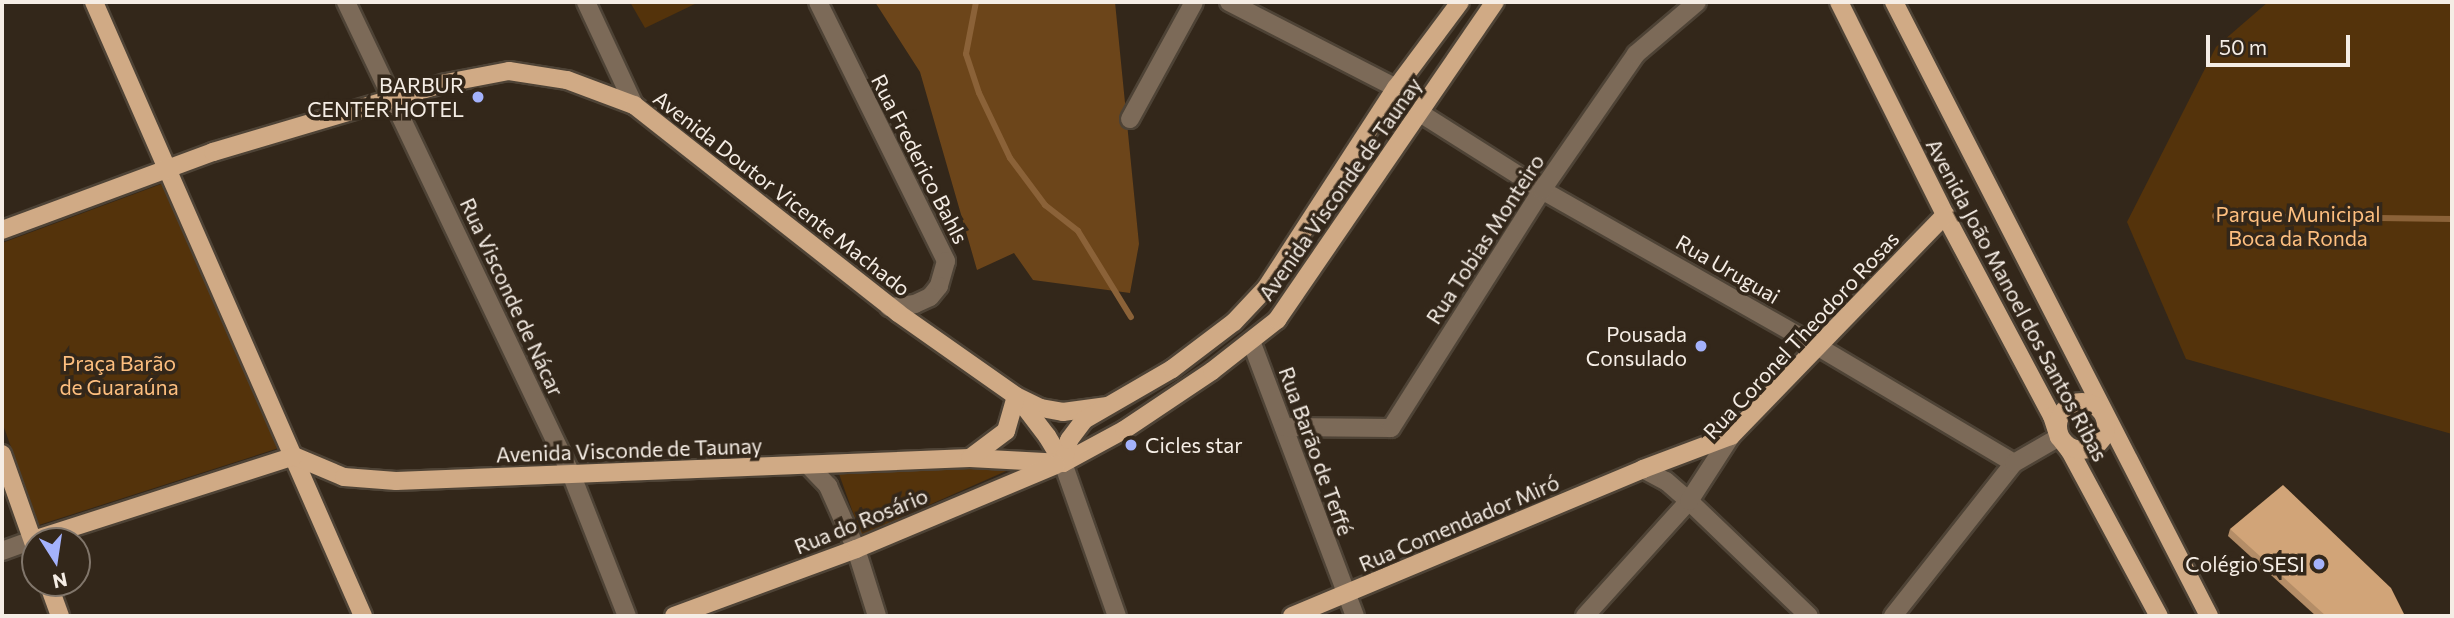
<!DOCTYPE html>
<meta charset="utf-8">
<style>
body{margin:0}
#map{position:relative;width:2454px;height:618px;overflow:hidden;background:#33271a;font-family:Commissioner,sans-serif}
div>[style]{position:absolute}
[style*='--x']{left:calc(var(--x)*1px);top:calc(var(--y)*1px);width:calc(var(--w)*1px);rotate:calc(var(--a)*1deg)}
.green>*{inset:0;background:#54330b}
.forest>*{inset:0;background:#6c451a}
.stream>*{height:6px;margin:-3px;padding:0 3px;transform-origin:3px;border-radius:3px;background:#8b6238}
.roads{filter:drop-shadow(2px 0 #4e4336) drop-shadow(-2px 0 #4e4336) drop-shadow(0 2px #4e4336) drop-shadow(0 -2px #4e4336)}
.minor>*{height:18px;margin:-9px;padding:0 9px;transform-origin:9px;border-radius:9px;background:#7c6a58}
.major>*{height:18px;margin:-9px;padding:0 9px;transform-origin:9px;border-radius:9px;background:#d0aa85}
.major>.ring{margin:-9px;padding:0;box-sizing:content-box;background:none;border:18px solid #d0aa85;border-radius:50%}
.wall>*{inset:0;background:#b48d67}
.building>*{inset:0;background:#d1a478}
.dots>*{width:19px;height:19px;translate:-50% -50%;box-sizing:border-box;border:4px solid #33271a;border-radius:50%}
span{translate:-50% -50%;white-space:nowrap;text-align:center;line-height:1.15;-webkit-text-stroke:7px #33271a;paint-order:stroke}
.poi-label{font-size:21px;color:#f5ede5}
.right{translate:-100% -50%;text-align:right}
.left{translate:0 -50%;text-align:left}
.street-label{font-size:21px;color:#f5ede5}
.park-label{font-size:21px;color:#febf7f}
.frame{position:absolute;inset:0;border:4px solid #f5ede5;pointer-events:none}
.north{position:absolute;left:21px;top:527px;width:70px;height:70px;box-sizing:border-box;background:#33271a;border:2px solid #81766b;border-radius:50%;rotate:168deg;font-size:19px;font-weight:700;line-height:28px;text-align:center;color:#f5ede5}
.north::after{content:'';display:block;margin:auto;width:24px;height:32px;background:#a4b2fc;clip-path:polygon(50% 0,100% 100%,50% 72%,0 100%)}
.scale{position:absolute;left:2206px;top:35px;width:144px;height:32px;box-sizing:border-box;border:4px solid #f5ede5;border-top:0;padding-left:9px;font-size:21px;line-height:24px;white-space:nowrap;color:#f5ede5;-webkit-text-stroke:5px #33271a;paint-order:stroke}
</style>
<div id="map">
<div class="green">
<i style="clip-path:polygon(630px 2px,699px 2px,645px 28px)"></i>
<i style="clip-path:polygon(2268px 2px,2452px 2px,2452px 434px,2186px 359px,2127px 222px,2216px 47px)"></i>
<i style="clip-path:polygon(164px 183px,279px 448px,39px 525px,2px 422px,2px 243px)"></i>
<i style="clip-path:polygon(947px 467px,1013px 468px,861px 535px,839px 474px)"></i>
</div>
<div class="forest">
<i style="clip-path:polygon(875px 2px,1115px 2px,1139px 244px,1130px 293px,1033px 280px,1014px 253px,977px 270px,920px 72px)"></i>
</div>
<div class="stream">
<i style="--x:976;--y:2;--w:53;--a:100.9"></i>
<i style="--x:966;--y:54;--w:41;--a:71.6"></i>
<i style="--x:979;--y:93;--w:72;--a:64.5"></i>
<i style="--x:1010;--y:158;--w:59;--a:53.3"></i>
<i style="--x:1045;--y:205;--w:42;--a:38.2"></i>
<i style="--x:1078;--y:231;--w:101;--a:58.4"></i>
<i style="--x:2215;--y:216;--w:237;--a:0.7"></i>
</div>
<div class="roads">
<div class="minor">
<i style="--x:346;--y:2;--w:525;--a:64.51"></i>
<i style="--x:572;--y:476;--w:150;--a:68.6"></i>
<i style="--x:586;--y:2;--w:114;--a:65"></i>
<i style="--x:818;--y:2;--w:289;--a:63.7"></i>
<i style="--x:946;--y:261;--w:26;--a:106"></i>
<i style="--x:939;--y:286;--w:14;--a:129"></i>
<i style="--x:930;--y:297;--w:17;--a:155"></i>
<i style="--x:915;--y:304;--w:26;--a:173"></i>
<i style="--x:1229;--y:2;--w:188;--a:27.2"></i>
<i style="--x:1420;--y:113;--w:144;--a:32.3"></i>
<i style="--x:1542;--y:190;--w:316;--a:29.6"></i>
<i style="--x:1817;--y:346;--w:229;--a:30.7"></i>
<i style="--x:1130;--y:119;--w:133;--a:-61.3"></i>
<i style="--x:1251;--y:341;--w:294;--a:69.3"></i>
<i style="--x:1284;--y:427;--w:107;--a:0.5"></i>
<i style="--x:1391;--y:428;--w:282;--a:-57.6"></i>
<i style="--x:1542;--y:190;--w:165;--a:-55.3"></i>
<i style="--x:1636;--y:54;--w:80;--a:-40.4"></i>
<i style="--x:1063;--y:463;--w:162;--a:70.6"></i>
<i style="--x:809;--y:466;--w:28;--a:46"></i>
<i style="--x:828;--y:486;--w:69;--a:66"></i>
<i style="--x:856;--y:549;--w:70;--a:72.6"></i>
<i style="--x:1643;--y:469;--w:26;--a:28"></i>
<i style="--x:1666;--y:481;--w:30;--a:41"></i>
<i style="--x:1689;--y:501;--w:166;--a:43.8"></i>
<i style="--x:2;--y:551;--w:33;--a:-20"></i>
<i style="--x:1585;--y:616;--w:155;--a:-47.9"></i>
<i style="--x:1689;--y:501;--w:77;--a:-57.1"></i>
<i style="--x:1893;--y:616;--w:195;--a:-51.7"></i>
<i style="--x:2014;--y:463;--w:52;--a:-30"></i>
</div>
<div class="major">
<i style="--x:94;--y:2;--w:670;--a:66.34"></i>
<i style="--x:1839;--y:2;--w:238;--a:63.5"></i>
<i style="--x:1945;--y:215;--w:228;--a:62"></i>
<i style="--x:2052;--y:416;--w:22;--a:72"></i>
<i style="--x:2059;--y:437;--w:18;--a:52"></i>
<i style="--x:2070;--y:451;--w:187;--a:61.7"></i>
<i style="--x:1894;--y:2;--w:690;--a:62.84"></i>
<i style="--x:2;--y:230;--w:225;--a:-20.3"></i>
<i style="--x:213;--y:152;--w:243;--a:-16.5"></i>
<i style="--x:446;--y:83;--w:64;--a:-10.8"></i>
<i style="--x:509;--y:71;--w:59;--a:8.8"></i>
<i style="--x:567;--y:80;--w:72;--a:20.5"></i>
<i style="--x:634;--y:105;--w:336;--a:38.2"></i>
<i style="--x:898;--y:313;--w:144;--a:35.1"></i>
<i style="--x:1016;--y:396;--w:28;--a:26"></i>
<i style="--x:1041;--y:408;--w:22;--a:10"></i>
<i style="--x:1063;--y:412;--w:43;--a:-7.9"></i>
<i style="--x:1021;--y:402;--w:43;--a:52.6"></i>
<i style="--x:1047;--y:436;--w:31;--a:59"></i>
<i class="ring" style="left:2058px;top:402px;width:30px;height:30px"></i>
<i style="--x:2;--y:454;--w:99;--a:70.5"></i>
<i style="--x:294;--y:456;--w:54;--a:22.8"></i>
<i style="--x:344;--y:477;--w:52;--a:4.4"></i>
<i style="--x:396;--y:481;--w:574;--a:-2.29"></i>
<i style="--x:970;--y:458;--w:93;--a:3.1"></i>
<i style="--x:1063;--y:463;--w:69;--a:-28.4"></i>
<i style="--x:1124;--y:430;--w:106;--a:-33.8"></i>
<i style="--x:1212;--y:371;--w:83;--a:-38.1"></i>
<i style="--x:1277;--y:320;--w:386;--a:-55.6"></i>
<i style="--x:970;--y:458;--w:45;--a:-36.9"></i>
<i style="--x:1006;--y:431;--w:36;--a:-74"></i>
<i style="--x:1063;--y:463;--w:24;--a:-75"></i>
<i style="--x:1069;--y:440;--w:25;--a:-53"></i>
<i style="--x:1084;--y:420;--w:102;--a:-30.1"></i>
<i style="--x:1172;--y:369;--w:78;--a:-37.2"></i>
<i style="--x:1234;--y:322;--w:47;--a:-46.7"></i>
<i style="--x:1266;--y:288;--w:239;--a:-57"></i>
<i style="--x:1396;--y:88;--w:107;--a:-53.3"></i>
<i style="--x:33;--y:540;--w:274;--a:-17.8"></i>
<i style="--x:48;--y:583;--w:35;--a:70"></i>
<i style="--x:674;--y:616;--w:194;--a:-20.2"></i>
<i style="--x:856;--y:549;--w:217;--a:-22.8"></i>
<i style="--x:1292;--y:616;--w:381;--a:-22.7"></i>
<i style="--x:1643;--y:469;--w:94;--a:-20.6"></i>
<i style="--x:1731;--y:436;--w:308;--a:-45.9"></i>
</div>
</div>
<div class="wall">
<i style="clip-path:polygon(2230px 529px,2405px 616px,2316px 616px,2228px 536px)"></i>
</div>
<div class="building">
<i style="clip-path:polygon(2283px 485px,2391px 588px,2405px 616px,2326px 616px,2230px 529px)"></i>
</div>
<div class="dots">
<i style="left:478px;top:97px;background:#a4b2fc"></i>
<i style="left:1701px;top:346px;background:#a4b2fc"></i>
<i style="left:1131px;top:445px;background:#a4b2fc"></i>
<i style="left:2319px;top:564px;background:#a4b2fc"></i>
</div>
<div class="poi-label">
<span class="right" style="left:464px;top:97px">BARBUR<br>CENTER HOTEL</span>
<span class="right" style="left:1687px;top:346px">Pousada<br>Consulado</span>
<span class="left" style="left:1145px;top:445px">Cicles star</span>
<span class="right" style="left:2305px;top:564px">Colégio SESI</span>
</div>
<div class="street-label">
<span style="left:920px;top:159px;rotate:63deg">Rua Frederico Bahls</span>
<span style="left:1340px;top:189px;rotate:-55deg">Avenida Visconde de Taunay</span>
<span style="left:782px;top:193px;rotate:38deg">Avenida Doutor Vicente Machado</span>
<span style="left:1485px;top:239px;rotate:-57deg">Rua Tobias Monteiro</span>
<span style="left:1728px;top:269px;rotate:30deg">Rua Uruguai</span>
<span style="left:512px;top:297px;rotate:65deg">Rua Visconde de Nácar</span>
<span style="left:2017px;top:300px;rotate:62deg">Avenida João Manoel dos Santos Ribas</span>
<span style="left:1801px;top:335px;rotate:-47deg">Rua Coronel Theodoro Rosas</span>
<span style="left:629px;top:450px;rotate:-2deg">Avenida Visconde de Taunay</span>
<span style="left:1316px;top:451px;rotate:70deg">Rua Barão de Teffé</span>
<span style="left:861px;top:521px;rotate:-22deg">Rua do Rosário</span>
<span style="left:1459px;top:523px;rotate:-23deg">Rua Comendador Miró</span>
</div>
<div class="park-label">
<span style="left:2298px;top:226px">Parque Municipal<br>Boca da Ronda</span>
<span style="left:119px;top:375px">Praça Barão<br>de Guaraúna</span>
</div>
<div class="frame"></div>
<div class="north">N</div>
<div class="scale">50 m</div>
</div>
